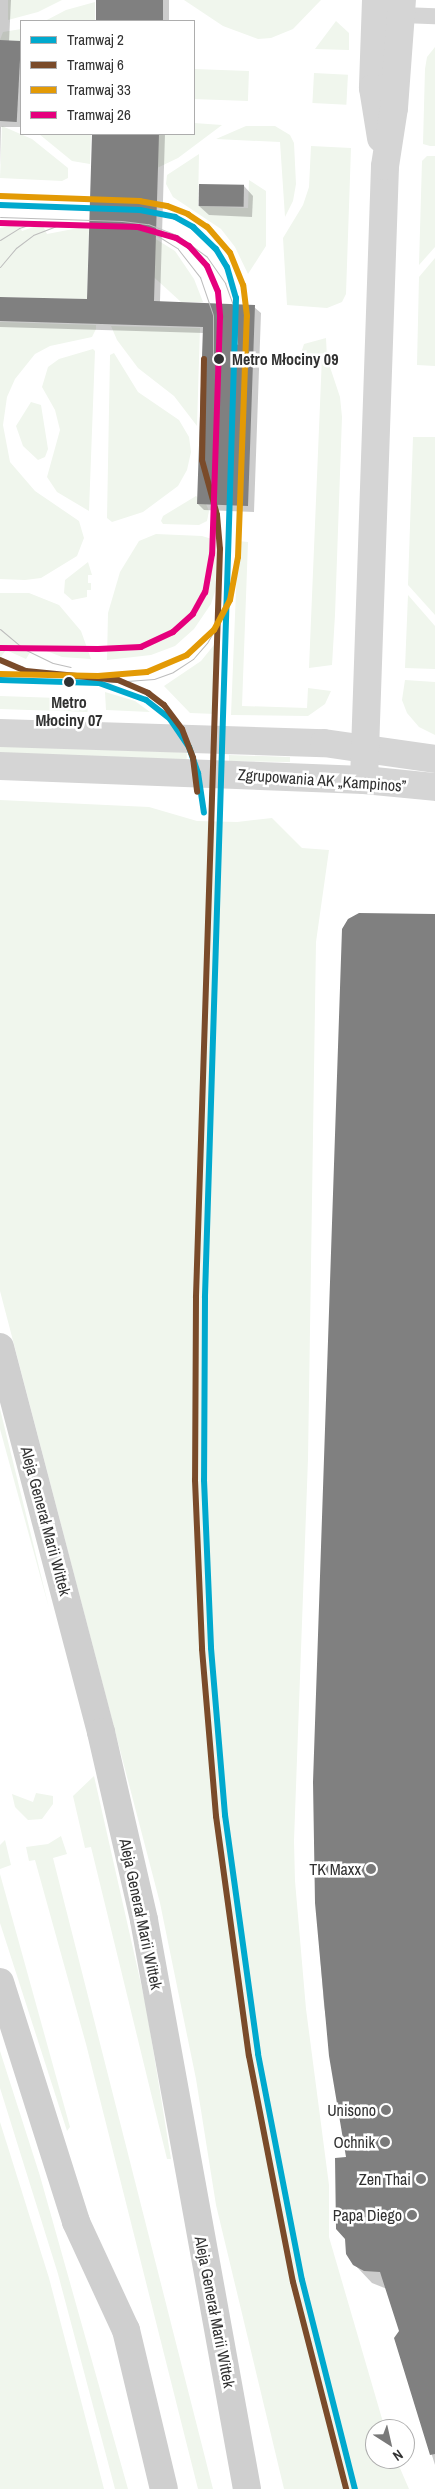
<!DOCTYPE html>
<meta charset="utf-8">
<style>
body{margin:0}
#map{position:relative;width:435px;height:2489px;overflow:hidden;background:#fff;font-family:"Archivo Narrow",sans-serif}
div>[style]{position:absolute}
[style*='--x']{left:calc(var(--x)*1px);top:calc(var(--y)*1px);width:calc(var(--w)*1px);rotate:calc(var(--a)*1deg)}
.green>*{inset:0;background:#f0f6ed;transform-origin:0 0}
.shadow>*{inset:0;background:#0003;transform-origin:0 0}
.building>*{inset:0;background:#808080;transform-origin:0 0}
.lane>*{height:16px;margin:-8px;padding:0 8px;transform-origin:8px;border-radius:8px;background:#d5d5d5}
.street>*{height:28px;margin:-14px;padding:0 14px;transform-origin:14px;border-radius:14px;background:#d5d5d5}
.secondary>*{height:28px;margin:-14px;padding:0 14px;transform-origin:14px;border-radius:14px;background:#cfcfcf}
.tram>*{height:1px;margin:-0.5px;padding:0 0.5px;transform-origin:0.5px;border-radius:0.5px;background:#bdbdbd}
.tram-1>*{height:6px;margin:-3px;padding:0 3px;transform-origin:3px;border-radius:3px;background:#00a9ce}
.tram-2>*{height:6px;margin:-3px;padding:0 3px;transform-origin:3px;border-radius:3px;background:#7a4b2a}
.tram-3>*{height:6px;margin:-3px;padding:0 3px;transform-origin:3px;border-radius:3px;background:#e39a05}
.tram-4>*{height:6px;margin:-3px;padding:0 3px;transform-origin:3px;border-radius:3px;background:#e5007d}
.dots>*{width:14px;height:14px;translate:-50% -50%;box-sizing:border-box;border:2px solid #fff;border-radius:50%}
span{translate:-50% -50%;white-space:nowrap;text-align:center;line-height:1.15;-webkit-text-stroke:5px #fff;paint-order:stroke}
.stop-label{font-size:16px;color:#313131;font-weight:700}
.left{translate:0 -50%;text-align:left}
.street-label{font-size:16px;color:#313131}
.poi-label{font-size:16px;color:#313131}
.right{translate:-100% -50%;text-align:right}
.legend{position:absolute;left:20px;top:20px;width:175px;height:115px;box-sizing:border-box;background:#fff;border:1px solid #adadad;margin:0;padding:6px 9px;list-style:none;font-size:15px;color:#313131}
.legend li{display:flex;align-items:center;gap:10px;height:25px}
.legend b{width:25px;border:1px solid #adadad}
.north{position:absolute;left:365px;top:2419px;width:50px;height:50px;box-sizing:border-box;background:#fff;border:1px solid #adadad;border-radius:50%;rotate:145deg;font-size:14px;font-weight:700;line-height:20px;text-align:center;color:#313131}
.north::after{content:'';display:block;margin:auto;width:18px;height:22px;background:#797979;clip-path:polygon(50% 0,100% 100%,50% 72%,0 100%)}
</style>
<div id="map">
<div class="green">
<i style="clip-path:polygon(8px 0,62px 0,38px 12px,8px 20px)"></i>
<i style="clip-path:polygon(184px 0,321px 0,293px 29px,271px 38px,258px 39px,223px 26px)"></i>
<i style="clip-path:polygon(95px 2px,95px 21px,45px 21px,66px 10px)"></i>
<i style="clip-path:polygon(336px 21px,349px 33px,349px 50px,315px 49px)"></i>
<i style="clip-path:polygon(21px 29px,21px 41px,0 40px,3px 32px)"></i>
<i style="clip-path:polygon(435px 47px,435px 146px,430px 146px,423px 144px,425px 69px,427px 57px)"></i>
<i style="left:194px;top:69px;width:55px;height:30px;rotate:2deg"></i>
<i style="left:314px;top:73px;width:34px;height:30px;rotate:3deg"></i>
<i style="clip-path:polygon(194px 123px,222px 125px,178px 158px,157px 168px,145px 167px,146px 134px,194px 134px)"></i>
<i style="clip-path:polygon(2px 126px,32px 139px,68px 168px,68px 178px,62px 181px,0 178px)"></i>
<i style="clip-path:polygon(246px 126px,275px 126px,290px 135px,294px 143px,296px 184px,293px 201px,285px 217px,280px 142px,216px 139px)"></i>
<i style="clip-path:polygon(39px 134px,91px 134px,90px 164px,72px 161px)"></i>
<i style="clip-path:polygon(311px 146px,351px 148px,346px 294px,342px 302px,327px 308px,287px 305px,283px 238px,303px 205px,309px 187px)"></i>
<i style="clip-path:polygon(199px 154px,198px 206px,248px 208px,249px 180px,266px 191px,266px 246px,248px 274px,235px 247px,221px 229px,173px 197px,166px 184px,167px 175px)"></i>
<i style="clip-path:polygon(427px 156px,435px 156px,435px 247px,419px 265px,422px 161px)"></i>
<i style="clip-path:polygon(18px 224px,22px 231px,42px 224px,47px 234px,89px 226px,87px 299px,0 297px,0 228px)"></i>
<i style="clip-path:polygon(146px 233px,175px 251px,194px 279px,203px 302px,181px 302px,146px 270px)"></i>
<i style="clip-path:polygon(435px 258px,435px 366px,417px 365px,419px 277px)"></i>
<i style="clip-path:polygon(0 322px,96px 325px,96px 329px,92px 337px,50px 346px,35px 354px,15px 379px,7px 397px,3px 425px,10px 462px,35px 491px,79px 521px,84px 538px,77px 556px,41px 578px,25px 580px,0 579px)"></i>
<i style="clip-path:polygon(111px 326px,200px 328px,197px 426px,174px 396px,138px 368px,117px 340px)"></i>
<i style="clip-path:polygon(326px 338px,327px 358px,340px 397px,342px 417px,335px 615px,332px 665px,309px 668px,322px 356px,301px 353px,304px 344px)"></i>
<i style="clip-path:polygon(93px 349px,95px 351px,89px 511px,57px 492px,47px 477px,60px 430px,55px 410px,42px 387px,48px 367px,59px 359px)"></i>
<i style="clip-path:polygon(114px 353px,138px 392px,179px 420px,189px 437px,191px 452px,187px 470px,178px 486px,143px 512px,112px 522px,107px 518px,110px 355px)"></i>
<i style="clip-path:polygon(31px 402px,41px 405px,48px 449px,45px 457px,38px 460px,23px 446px,16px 426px)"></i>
<i style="clip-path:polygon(413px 437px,435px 437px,435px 615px,408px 585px)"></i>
<i style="clip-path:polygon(196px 496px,206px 504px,209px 511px,207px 521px,199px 525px,163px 524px,161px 521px,163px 516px)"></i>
<i style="clip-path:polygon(156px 534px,202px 536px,222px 542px,221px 573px,211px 604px,194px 629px,175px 646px,151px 655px,107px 660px,108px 613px,120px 572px,139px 541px)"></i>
<i style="clip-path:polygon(238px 541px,248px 542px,242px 706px,307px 708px,308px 688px,331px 691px,325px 704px,308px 716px,231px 715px)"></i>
<i style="clip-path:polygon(88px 562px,92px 575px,88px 575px,88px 583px,91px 583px,91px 590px,87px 590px,87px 597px,72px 600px,64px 593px,65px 580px)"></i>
<i style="clip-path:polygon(0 593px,29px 593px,59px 605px,81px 631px,91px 659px,62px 657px,34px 646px,26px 659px,6px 650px,0 658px)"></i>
<i style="clip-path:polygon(408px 595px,435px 626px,435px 669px,405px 668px)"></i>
<i style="clip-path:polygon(218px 640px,216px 714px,190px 713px,164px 686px,201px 661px)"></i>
<i style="clip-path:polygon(405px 680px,435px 682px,435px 735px,419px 727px,407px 713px,402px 700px)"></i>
<i style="clip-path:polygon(105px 692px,135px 701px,150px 712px,106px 710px)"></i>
<i style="left:0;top:696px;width:88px;height:13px;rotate:2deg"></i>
<i style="left:0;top:746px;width:187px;height:7px;rotate:2deg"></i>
<i style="clip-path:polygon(229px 755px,290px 757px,290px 762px,229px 761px)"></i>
<i style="clip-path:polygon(0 800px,149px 807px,197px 821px,237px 822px,272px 818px,302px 848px,329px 850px,316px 942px,308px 1459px,294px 1841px,295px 1881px,306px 2009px,329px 2185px,329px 2237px,385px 2429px,375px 2429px,375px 2459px,396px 2459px,409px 2489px,284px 2489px,216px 2205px,196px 2079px,160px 1903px,0 1291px)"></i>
<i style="clip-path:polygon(0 1409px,49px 1608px,0 1429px)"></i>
<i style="clip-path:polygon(94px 1776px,146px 2006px,171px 2159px,167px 2159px,91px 1847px,85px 1848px,73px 1796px)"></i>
<i style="clip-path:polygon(36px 1793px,53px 1796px,53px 1804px,42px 1819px,28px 1820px,15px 1807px,12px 1794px,33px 1802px)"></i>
<i style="clip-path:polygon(61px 1836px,67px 1854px,53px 1858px,213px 2489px,198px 2489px,86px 2044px,35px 1860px,29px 1861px,26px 1847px,48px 1844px)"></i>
<i style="clip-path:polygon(5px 1840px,11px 1865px,0 1869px,0 1845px)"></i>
<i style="clip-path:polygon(0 1874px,70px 2127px,67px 2131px,0 1923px)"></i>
<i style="clip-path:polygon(0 2051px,40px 2176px,128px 2489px,115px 2489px,58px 2274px,0 2088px)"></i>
<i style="clip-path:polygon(0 2122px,49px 2278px,104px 2489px,0 2489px)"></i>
</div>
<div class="shadow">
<i style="clip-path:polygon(0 0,11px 0,9px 42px,21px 42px,21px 127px,1px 127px,0 166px)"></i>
<i style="left:97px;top:0;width:72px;height:21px"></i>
<i style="clip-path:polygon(93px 134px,165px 134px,160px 302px,254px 307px,261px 313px,254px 512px,204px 510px,198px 504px,204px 333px,0 327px,0 298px,88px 300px)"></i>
<i style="clip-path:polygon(244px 186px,253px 196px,252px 217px,209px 215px,199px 206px)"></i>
<i style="clip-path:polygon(435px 915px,435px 2465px,395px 2338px,400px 2331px,387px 2289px,372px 2283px,354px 2264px,347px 2158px,324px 2005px,316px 1903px)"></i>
</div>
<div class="building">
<i style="left:96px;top:0;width:67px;height:21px"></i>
<i style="left:0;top:40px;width:21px;height:81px;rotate:3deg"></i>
<i style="clip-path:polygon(92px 134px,159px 134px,154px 301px,255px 305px,248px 506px,197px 504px,203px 327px,0 321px,0 297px,87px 299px)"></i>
<i style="left:199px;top:184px;width:45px;height:22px;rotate:1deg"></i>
<i style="clip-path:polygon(359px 913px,435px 914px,435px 2454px,430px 2455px,394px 2338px,399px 2331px,380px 2272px,364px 2271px,353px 2265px,346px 2254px,345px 2239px,336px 2229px,335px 2158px,346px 2157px,329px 2056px,315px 1903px,313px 1782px,342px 929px,348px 919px)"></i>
</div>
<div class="lane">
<i style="--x:402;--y:15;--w:33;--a:2"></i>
</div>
<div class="street">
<i style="--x:376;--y:0;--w:88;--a:92"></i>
<i style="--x:373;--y:88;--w:51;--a:80.9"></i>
<i style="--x:0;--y:733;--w:324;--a:1.8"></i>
<i style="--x:324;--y:743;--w:112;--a:8.2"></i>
<i style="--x:0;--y:766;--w:364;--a:2.2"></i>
<i style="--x:364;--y:780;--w:71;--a:5.6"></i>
<i style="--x:364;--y:780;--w:614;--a:-88.04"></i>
<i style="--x:385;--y:166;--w:59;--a:-81.2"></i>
<i style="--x:394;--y:108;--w:108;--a:-85.8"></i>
</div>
<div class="secondary">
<i style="--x:0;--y:1347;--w:398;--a:75.3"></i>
<i style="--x:101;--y:1732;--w:193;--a:77.1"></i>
<i style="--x:144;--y:1920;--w:578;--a:79.74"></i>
<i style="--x:0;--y:1982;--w:252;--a:72.4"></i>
<i style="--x:76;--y:2222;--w:119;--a:65.2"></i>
<i style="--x:126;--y:2330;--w:163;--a:76.6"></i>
</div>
<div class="tram">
<i style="--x:0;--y:217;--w:122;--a:1.9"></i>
<i style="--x:122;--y:221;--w:26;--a:7"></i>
<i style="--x:148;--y:224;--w:31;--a:21"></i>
<i style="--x:177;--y:235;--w:37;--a:36"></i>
<i style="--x:207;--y:257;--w:32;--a:55"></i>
<i style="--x:225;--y:283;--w:27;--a:70"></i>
<i style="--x:234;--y:308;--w:36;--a:85"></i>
<i style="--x:0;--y:225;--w:17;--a:-13"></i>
<i style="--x:145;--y:228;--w:39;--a:32"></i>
<i style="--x:178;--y:249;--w:36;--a:52"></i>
<i style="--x:200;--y:277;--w:40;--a:71.1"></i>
<i style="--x:213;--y:315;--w:44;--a:90"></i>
<i style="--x:0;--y:240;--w:22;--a:-32"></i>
<i style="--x:19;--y:228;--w:22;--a:-18"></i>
<i style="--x:0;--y:267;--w:25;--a:-50"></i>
<i style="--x:16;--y:248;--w:21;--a:-37"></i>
<i style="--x:33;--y:235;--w:34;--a:-21"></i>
<i style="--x:0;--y:629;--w:31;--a:40"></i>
<i style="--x:24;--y:649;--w:32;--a:26"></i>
<i style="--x:53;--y:663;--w:18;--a:13"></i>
<i style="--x:0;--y:661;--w:23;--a:13"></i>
<i style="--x:99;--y:683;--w:55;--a:-4.2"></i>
<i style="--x:154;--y:679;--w:20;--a:-20"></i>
<i style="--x:173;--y:672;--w:24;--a:-33"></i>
<i style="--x:193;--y:659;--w:21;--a:-49"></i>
<i style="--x:207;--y:643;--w:28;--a:-60"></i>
<i style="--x:221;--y:619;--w:42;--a:-80.3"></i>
</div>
<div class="tram-1">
<i style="--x:0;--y:205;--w:140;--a:2"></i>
<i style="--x:140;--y:210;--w:36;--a:11"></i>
<i style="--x:175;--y:217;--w:21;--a:29"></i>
<i style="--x:193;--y:227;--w:32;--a:44"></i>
<i style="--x:216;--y:249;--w:21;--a:59"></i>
<i style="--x:227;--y:267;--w:32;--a:74"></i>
<i style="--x:236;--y:298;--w:1000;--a:91.78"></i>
<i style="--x:205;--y:1298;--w:182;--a:90.3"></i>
<i style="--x:204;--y:1480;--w:168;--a:87.6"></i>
<i style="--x:211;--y:1648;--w:168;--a:85.2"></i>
<i style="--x:225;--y:1815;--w:241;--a:82.1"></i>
<i style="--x:258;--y:2054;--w:230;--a:79"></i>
<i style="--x:302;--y:2280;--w:216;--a:75.8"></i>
<i style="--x:0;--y:680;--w:99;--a:1.7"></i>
<i style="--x:99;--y:683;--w:50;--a:19.9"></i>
<i style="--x:146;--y:700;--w:31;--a:38"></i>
<i style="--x:170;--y:719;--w:34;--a:56"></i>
<i style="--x:189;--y:747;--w:28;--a:71"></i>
<i style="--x:198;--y:773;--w:40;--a:81.5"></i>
</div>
<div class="tram-2">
<i style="--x:204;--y:359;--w:101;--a:91.1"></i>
<i style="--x:202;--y:460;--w:57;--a:74.7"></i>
<i style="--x:217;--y:515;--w:34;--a:85"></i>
<i style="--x:220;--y:549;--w:749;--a:91.84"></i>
<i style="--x:196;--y:1298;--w:182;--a:90.3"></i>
<i style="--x:195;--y:1480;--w:169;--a:87.6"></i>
<i style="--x:202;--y:1649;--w:168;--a:85.2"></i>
<i style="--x:216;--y:1816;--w:242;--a:82.2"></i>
<i style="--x:249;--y:2056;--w:230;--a:79"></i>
<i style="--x:293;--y:2282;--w:214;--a:75.6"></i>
<i style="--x:0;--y:660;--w:28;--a:23"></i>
<i style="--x:26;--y:671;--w:92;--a:5.6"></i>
<i style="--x:118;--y:680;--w:33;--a:23"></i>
<i style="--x:148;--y:693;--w:20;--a:37"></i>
<i style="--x:164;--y:705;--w:30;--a:53"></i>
<i style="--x:182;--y:729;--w:31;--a:69"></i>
<i style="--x:193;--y:758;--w:34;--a:83"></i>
</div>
<div class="tram-3">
<i style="--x:0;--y:674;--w:98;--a:1.2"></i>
<i style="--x:98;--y:676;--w:49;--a:-4.7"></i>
<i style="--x:147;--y:672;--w:43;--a:-23"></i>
<i style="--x:187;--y:655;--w:37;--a:-43"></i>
<i style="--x:214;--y:630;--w:34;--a:-62"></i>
<i style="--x:230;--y:600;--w:44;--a:-79.5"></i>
<i style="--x:238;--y:557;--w:241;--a:-87.9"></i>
<i style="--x:247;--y:316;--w:31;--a:-97"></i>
<i style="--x:243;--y:285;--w:35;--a:-112"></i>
<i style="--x:230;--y:253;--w:35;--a:-131"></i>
<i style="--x:207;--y:227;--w:23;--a:-146"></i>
<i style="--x:188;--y:214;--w:22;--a:-159"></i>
<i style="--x:167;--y:206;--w:27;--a:-170"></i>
<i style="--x:140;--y:201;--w:140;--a:-178"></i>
</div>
<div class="tram-4">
<i style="--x:0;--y:223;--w:138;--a:1.7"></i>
<i style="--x:138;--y:227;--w:40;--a:16"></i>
<i style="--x:176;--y:238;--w:15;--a:32"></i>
<i style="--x:189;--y:246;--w:27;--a:48"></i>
<i style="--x:207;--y:266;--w:28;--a:67"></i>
<i style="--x:218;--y:292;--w:25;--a:85"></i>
<i style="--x:220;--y:317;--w:237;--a:91.9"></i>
<i style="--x:212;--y:554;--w:39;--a:100"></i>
<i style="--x:205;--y:592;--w:25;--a:119"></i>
<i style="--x:193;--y:614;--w:27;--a:138"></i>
<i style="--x:173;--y:632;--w:35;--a:155"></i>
<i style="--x:141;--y:647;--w:43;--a:177.3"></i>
<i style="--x:98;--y:649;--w:98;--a:-179.4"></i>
</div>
<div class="dots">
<i style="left:219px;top:359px;background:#313131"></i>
<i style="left:69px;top:682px;background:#313131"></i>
<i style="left:371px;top:1869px;background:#797979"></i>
<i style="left:386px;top:2110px;background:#797979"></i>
<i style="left:385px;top:2142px;background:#797979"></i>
<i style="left:421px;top:2179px;background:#797979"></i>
<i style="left:412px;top:2215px;background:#797979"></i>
</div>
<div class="stop-label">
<span class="left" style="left:232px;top:359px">Metro Młociny 09</span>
<span style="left:69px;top:711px">Metro<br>Młociny 07</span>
</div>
<div class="street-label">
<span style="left:322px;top:780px;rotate:4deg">Zgrupowania AK „Kampinos”</span>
<span style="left:46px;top:1521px;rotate:75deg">Aleja Generał Marii Wittek</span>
<span style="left:141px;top:1914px;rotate:78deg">Aleja Generał Marii Wittek</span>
<span style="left:215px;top:2312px;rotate:79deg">Aleja Generał Marii Wittek</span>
</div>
<div class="poi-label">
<span class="right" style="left:361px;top:1869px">TK Maxx</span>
<span class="right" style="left:376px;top:2110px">Unisono</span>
<span class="right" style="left:375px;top:2142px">Ochnik</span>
<span class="right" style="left:411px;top:2179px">Zen Thai</span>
<span class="right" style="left:402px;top:2215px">Papa Diego</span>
</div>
<ul class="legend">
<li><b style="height:6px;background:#00a9ce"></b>Tramwaj 2</li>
<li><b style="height:6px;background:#7a4b2a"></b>Tramwaj 6</li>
<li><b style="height:6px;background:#e39a05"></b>Tramwaj 33</li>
<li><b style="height:6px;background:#e5007d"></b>Tramwaj 26</li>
</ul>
<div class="north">N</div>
</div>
